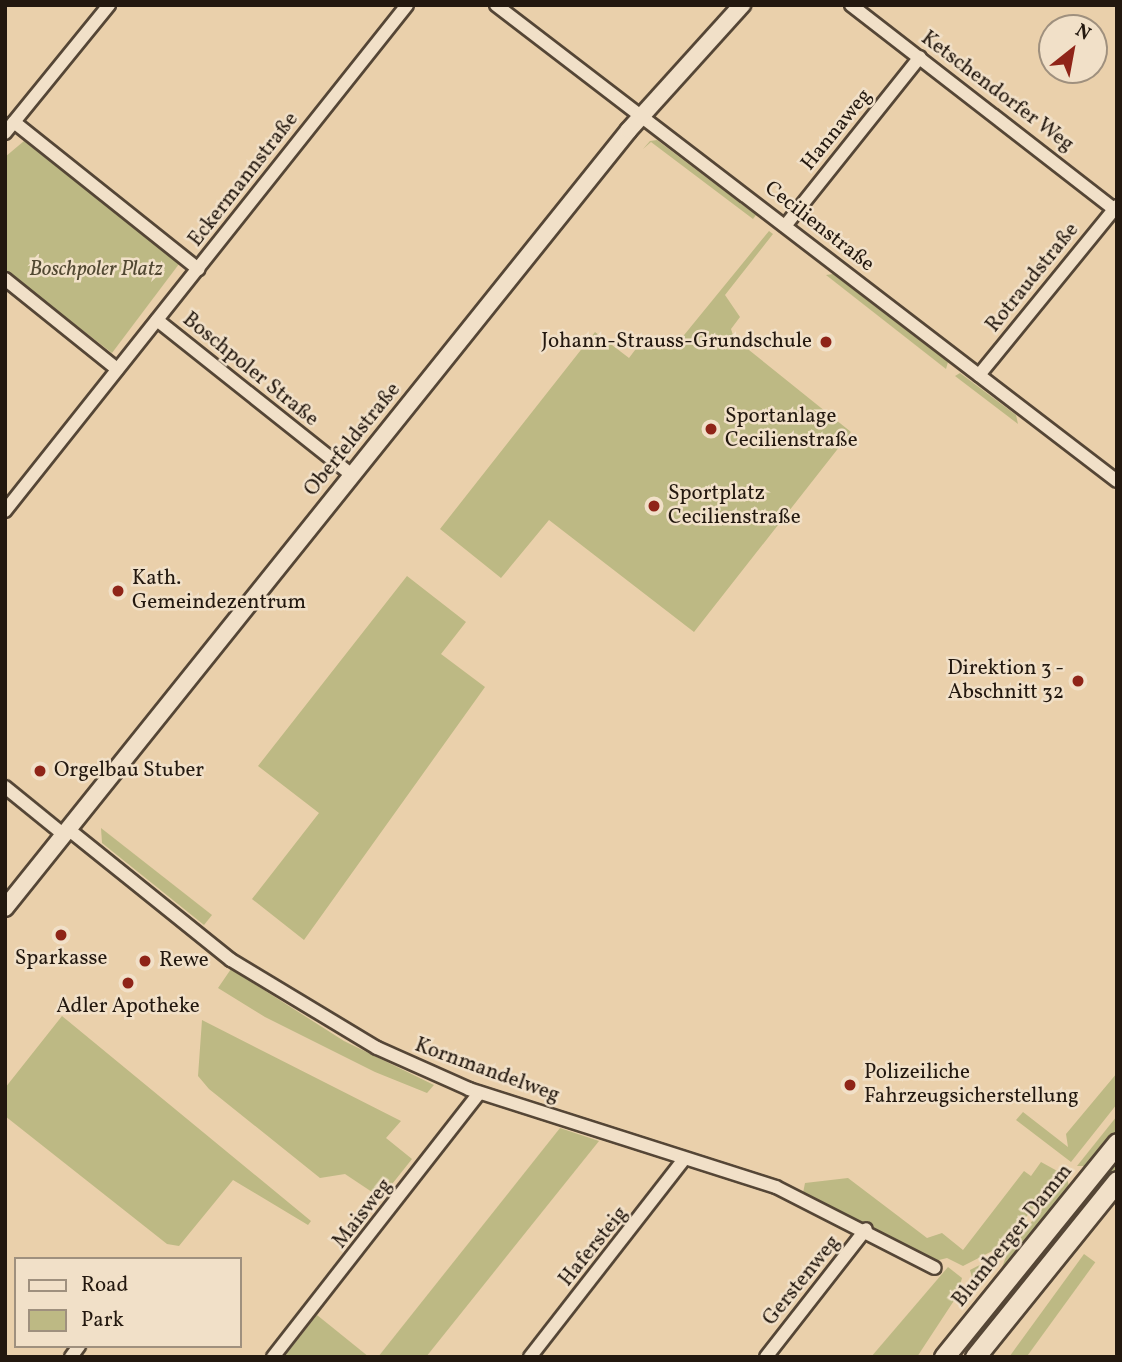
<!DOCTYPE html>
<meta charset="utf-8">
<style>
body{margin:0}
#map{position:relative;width:1122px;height:1362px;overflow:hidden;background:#ead0ab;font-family:Vollkorn,serif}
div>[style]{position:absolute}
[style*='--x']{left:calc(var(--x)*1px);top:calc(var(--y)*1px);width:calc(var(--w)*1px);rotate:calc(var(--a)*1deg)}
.green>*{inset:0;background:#bdb984;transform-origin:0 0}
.roads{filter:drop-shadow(2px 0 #554636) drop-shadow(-2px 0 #554636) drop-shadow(0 2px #554636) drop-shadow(0 -2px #554636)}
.minor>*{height:12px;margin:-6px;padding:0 6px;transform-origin:6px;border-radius:6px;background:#f1e0c8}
.tertiary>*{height:16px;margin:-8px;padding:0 8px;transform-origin:8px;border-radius:8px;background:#f1e0c8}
.secondary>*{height:19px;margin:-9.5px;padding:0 9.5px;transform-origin:9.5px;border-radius:9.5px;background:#f1e0c8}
.dots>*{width:19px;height:19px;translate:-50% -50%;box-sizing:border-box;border:4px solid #f1e0c8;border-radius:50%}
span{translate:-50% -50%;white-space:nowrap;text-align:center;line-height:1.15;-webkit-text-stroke:5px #f1e0c8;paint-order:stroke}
.street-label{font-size:21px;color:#23180f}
.park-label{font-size:21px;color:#514832;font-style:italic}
.poi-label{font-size:21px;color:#23180f}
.right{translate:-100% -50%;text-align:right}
.left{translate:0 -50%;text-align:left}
.frame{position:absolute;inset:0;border:7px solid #23180f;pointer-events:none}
.legend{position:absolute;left:14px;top:1257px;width:228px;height:91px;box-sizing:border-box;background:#f1e0c8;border:2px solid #9f907e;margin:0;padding:9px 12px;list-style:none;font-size:21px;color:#23180f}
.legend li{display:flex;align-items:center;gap:14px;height:35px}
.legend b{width:35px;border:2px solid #9f907e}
.north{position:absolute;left:1038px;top:14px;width:70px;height:70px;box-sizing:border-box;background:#f1e0c8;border:2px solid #9f907e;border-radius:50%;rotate:31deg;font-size:19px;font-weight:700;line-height:28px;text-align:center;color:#23180f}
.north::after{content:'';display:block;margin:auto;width:24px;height:32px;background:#8f2418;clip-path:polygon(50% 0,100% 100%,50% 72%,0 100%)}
</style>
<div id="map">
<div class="green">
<i style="clip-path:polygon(657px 140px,756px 215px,753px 219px,651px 142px,643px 149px,650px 141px)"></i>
<i style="clip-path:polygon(24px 141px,179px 264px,112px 353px,5px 270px,5px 157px)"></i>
<i style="clip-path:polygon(769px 231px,773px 234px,725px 295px,740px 317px,731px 329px,734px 338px,851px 432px,694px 632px,549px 520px,501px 578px,440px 529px,595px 332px,629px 358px,638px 346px,680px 340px)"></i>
<i style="clip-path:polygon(833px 274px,948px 362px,946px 369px,826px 275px)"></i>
<i style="clip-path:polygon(960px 373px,1016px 415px,1018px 424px,955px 376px)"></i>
<i style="clip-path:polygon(407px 576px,466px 622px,441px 654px,485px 687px,304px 940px,252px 899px,319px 813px,258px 766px)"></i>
<i style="clip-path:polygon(101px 828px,212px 915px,204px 925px,102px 843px)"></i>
<i style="clip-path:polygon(231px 969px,344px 1041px,434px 1085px,427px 1093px,375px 1072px,265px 1017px,218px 988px)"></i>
<i style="clip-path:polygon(62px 1016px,311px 1221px,308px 1225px,233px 1180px,179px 1246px,167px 1244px,5px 1116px,5px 1088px)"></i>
<i style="clip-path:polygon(202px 1020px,401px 1121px,386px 1138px,412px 1159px,381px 1198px,345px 1174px,320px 1178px,209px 1089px,198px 1076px)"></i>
<i style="clip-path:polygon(1117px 1073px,1117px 1104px,1071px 1162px,1016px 1120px,1023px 1112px,1068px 1147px,1066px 1134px)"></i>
<i style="clip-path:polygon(1117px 1116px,1117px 1132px,1090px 1166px,1077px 1166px)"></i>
<i style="clip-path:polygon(560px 1128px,599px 1141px,426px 1357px,378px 1357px)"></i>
<i style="clip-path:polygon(1117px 1157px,1117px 1168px,964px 1357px,1010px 1288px)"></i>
<i style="clip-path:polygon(1041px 1162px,1061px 1173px,1004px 1245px,963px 1266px,947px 1258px,931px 1262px,803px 1193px,805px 1183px,848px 1178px,927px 1238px,942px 1233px,963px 1250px,1024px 1171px,1031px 1176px)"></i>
<i style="clip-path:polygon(1067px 1178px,1070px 1191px,999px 1276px,1008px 1251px)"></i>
<i style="left:1084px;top:1254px;width:14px;height:132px;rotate:36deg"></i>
<i style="clip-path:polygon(997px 1256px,989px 1270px,975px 1288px,970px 1270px)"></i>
<i style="clip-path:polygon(948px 1267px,962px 1278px,957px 1296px,917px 1357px,871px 1357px)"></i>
<i style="clip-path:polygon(317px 1315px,369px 1357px,284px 1357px)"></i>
</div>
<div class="roads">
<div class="minor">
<i style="--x:496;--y:5;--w:782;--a:37.47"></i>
<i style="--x:851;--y:5;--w:336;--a:37.8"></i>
<i style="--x:14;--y:122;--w:236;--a:38.6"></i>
<i style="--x:5;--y:133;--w:165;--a:-50.9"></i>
<i style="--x:785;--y:226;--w:216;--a:-51.4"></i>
<i style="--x:5;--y:279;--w:144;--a:38.8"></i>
<i style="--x:157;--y:320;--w:249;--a:38.5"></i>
<i style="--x:979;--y:375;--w:218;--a:-50.8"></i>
<i style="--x:5;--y:511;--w:646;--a:-51.53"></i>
<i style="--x:5;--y:787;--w:76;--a:39.1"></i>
<i style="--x:68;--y:829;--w:209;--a:38.8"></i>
<i style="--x:231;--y:960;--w:170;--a:31.1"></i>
<i style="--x:377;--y:1048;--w:101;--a:24"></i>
<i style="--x:469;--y:1089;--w:322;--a:17.7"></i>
<i style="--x:776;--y:1187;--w:178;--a:27"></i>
<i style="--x:71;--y:1357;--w:14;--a:-54"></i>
<i style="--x:273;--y:1357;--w:335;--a:-52"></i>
<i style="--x:530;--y:1357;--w:251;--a:-52.1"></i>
<i style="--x:766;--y:1357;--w:162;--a:-52"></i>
</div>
<div class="tertiary">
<i style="--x:5;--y:908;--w:997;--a:-51.27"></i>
<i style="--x:629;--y:130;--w:169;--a:-47.9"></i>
</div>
<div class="secondary">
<i style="--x:944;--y:1357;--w:275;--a:-51"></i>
<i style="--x:975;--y:1357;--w:226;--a:-51.1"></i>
</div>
</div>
<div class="dots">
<i style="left:826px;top:342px;background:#8f2418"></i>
<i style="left:711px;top:429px;background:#8f2418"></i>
<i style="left:654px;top:506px;background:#8f2418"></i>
<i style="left:118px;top:591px;background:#8f2418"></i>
<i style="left:1078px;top:681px;background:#8f2418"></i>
<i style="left:40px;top:771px;background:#8f2418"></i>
<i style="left:61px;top:935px;background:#8f2418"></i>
<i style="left:145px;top:961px;background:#8f2418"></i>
<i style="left:128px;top:983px;background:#8f2418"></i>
<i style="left:850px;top:1085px;background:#8f2418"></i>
</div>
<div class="street-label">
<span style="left:997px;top:92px;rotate:37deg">Ketschendorfer Weg</span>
<span style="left:837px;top:130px;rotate:-51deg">Hannaweg</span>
<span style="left:244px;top:180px;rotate:-52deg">Eckermannstraße</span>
<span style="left:819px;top:227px;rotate:38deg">Cecilienstraße</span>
<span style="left:1033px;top:278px;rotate:-51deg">Rotraudstraße</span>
<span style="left:250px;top:370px;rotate:39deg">Boschpoler Straße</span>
<span style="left:353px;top:440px;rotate:-51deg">Oberfeldstraße</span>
<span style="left:487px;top:1071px;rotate:20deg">Kornmandelweg</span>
<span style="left:363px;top:1214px;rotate:-52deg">Maisweg</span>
<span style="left:1013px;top:1236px;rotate:-51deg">Blumberger Damm</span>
<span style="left:594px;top:1247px;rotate:-51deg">Hafersteig</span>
<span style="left:802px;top:1281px;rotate:-51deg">Gerstenweg</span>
</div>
<div class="park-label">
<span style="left:96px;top:270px">Boschpoler Platz</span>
</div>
<div class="poi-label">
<span class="right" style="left:812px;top:342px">Johann-Strauss-Grundschule</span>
<span class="left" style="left:725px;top:429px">Sportanlage<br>Cecilienstraße</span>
<span class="left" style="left:668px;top:506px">Sportplatz<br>Cecilienstraße</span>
<span class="left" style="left:132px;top:591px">Kath.<br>Gemeindezentrum</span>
<span class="right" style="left:1064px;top:681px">Direktion 3 -<br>Abschnitt 32</span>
<span class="left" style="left:54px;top:771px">Orgelbau Stuber</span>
<span style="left:61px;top:959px">Sparkasse</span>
<span class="left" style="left:159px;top:961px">Rewe</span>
<span style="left:128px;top:1007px">Adler Apotheke</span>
<span class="left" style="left:864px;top:1085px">Polizeiliche<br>Fahrzeugsicherstellung</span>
</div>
<div class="frame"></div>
<ul class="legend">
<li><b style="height:9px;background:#f1e0c8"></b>Road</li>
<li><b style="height:19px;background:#bdb984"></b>Park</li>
</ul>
<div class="north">N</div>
</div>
